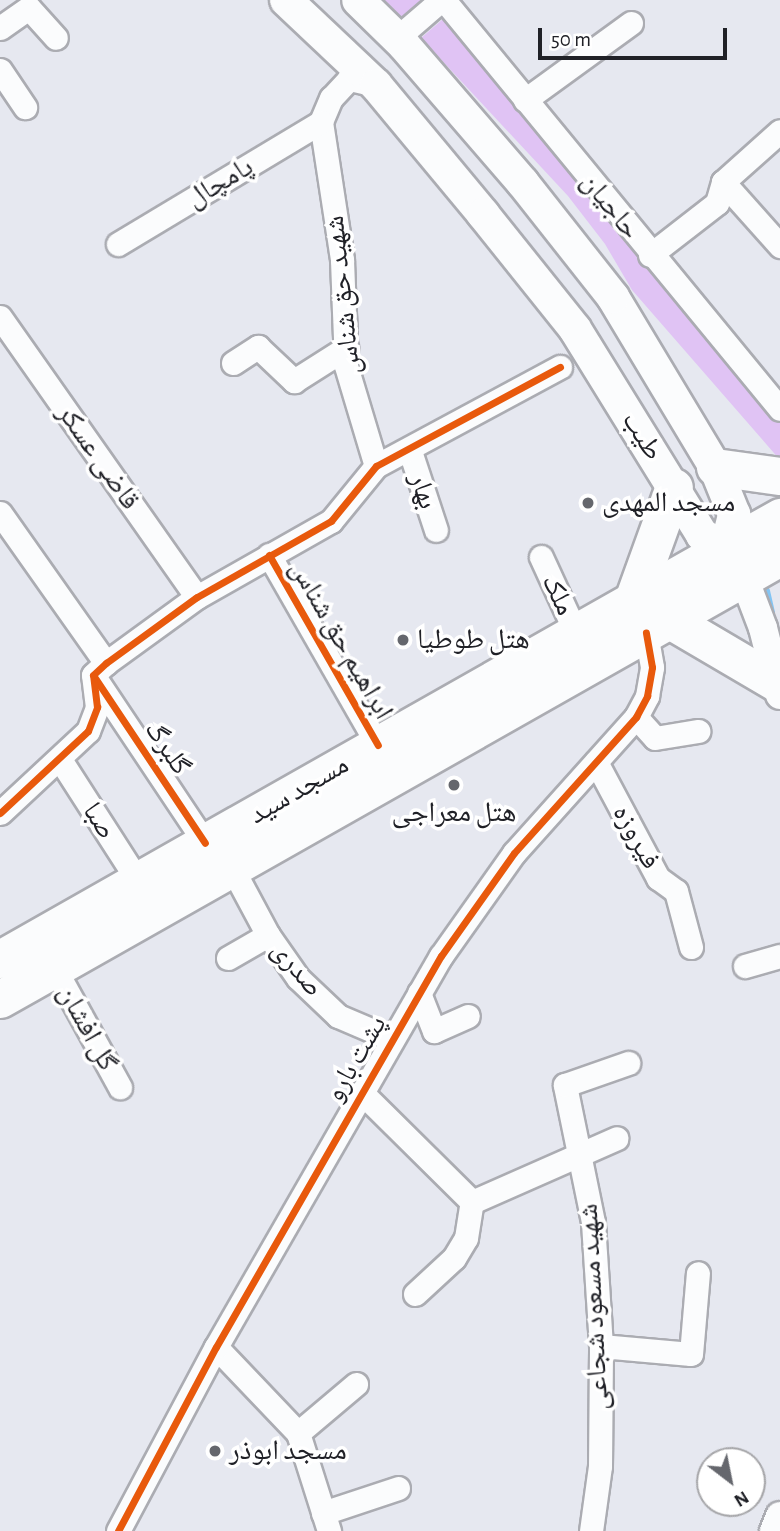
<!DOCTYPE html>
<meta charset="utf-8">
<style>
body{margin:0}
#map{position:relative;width:780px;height:1531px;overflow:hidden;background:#e6e8f0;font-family:"Alegreya Sans","Noto Naskh Arabic",sans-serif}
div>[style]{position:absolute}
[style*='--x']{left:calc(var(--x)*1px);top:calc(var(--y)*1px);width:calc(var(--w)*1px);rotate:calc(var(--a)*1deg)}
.green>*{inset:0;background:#e0c3f4}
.stream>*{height:8px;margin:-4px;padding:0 4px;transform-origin:4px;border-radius:4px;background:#83c4f3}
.roads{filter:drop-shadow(2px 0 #abacb2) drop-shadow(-2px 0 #abacb2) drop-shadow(0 2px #abacb2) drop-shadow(0 -2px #abacb2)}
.minor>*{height:23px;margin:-11.5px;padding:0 11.5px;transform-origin:11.5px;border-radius:11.5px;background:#fbfcfd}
.tertiary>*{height:28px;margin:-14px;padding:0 14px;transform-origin:14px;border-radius:14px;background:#fbfcfd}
.secondary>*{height:32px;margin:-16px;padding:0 16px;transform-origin:16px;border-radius:16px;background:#fbfcfd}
.primary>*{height:37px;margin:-18.5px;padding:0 18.5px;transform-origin:18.5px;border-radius:18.5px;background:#fbfcfd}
.cycleway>*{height:7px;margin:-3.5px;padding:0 3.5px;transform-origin:3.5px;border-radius:3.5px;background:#e8590c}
.dots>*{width:19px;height:19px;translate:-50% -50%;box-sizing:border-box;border:4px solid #fff;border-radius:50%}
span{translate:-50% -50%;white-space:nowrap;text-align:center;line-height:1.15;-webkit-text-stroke:7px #fff;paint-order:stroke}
.street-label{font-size:28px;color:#202127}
.poi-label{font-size:28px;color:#202127}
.left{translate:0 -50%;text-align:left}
.north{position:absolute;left:696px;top:1447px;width:70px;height:70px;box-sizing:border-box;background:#fff;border:2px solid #a6a6a9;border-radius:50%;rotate:148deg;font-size:19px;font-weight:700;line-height:28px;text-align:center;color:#202127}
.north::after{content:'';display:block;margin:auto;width:24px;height:32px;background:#65676d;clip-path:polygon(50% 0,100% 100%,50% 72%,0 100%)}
.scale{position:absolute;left:538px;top:28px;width:189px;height:32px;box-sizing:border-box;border:4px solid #202127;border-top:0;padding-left:9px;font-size:21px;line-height:24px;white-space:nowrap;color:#202127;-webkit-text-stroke:5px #fff;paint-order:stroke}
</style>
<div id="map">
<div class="green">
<i style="clip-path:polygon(381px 0,422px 0,397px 23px)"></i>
<i style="clip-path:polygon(443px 19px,758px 404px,780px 423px,780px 460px,632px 290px,605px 244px,568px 196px,421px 38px)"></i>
</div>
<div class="stream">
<i style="--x:766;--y:591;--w:22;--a:77"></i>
</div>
<div class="roads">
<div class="minor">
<i style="--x:444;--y:0;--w:529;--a:50.6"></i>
<i style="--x:0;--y:28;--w:35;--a:-35"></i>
<i style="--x:29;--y:8;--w:40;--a:48"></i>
<i style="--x:397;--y:38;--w:58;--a:-40.8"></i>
<i style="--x:0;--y:70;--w:45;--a:56"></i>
<i style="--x:376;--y:85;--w:28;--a:-167"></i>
<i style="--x:349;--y:79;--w:26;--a:133"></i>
<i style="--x:331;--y:98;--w:26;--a:113"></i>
<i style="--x:321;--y:122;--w:140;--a:81.3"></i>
<i style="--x:342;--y:260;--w:106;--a:87.8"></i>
<i style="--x:346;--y:366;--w:104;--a:73.3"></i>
<i style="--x:525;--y:100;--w:131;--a:-36"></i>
<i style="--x:723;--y:182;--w:86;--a:48.3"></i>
<i style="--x:118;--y:244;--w:237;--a:-31"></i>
<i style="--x:650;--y:255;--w:85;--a:-37.8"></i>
<i style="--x:717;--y:203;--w:22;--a:-74"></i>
<i style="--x:723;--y:182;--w:76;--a:-41.8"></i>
<i style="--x:0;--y:317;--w:342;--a:54.9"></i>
<i style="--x:233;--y:363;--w:30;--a:-33"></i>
<i style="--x:258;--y:347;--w:50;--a:43.4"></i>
<i style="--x:294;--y:381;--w:62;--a:-32.4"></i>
<i style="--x:410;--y:451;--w:83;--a:71.8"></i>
<i style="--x:0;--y:513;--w:184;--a:54.8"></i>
<i style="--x:269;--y:555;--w:219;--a:60.2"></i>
<i style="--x:541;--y:557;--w:84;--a:65.3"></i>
<i style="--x:95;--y:678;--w:198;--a:56.3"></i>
<i style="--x:636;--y:717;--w:28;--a:48"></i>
<i style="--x:655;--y:738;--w:44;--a:-9.2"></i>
<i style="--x:61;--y:761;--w:143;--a:57.3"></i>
<i style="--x:596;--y:762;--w:132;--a:61.9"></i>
<i style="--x:658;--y:878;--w:22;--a:36"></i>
<i style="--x:676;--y:891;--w:58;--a:75"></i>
<i style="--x:0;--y:813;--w:120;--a:-43"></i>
<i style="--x:88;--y:731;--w:26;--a:-69"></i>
<i style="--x:97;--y:707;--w:32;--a:-97"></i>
<i style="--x:93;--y:675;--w:18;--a:-43"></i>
<i style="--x:106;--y:663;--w:112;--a:-36"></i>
<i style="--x:197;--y:597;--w:154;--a:-29.6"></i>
<i style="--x:331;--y:521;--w:71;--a:-50.7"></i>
<i style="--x:376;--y:466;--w:209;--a:-28.3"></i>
<i style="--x:232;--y:868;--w:76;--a:61.8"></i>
<i style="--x:268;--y:935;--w:52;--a:55.1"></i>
<i style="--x:298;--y:978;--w:55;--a:43.5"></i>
<i style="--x:338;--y:1016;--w:59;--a:23.1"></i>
<i style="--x:228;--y:958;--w:46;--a:-29.9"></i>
<i style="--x:745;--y:966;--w:36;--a:-16"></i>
<i style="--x:55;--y:969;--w:135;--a:61.2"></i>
<i style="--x:419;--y:993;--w:41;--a:68.5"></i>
<i style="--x:434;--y:1031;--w:37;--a:-24"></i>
<i style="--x:361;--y:1092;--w:156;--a:44.7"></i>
<i style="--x:472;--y:1202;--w:158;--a:-23.8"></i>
<i style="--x:415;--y:1294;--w:53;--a:-42.7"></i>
<i style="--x:454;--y:1258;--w:23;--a:-59"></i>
<i style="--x:466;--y:1238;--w:36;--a:-81"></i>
<i style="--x:601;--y:1346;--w:90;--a:5.1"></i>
<i style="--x:691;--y:1354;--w:81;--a:-85.1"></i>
<i style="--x:216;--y:1347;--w:119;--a:46.4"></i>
<i style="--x:298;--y:1433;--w:103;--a:72.4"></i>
<i style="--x:298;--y:1433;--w:76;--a:-40.2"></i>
<i style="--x:323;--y:1513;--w:79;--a:-18.4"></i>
<i style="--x:118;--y:1531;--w:208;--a:-62"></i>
<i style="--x:216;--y:1347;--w:451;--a:-60.1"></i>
<i style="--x:441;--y:956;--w:126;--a:-54.7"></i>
<i style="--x:514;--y:853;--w:183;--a:-48.1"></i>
<i style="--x:636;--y:717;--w:24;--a:-62"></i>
<i style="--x:647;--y:696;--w:29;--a:-80"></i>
<i style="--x:652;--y:667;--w:35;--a:-100"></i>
<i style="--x:591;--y:1531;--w:66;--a:-82.1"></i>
<i style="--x:600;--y:1466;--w:120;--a:-89.5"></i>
<i style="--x:601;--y:1346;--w:124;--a:-93.7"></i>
<i style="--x:593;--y:1222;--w:140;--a:-101.6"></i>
<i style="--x:565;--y:1085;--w:67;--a:-19.2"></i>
</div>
<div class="tertiary">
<i style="--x:744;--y:578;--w:53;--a:69.2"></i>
<i style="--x:763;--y:628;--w:69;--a:75.8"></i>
<i style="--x:774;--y:1531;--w:16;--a:-68"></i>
</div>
<div class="secondary">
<i style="--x:286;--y:0;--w:124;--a:43.4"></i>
<i style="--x:376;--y:85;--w:168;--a:50.3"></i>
<i style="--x:483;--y:214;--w:147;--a:51.3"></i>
<i style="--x:575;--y:329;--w:242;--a:58.3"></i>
<i style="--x:702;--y:535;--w:27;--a:27"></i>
<i style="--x:726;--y:547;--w:34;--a:-76"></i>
<i style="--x:734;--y:514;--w:51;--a:-112"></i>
<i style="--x:715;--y:467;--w:198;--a:-121"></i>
<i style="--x:613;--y:297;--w:145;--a:-128.3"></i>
<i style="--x:523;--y:183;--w:182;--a:-130.8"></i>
<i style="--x:404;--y:45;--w:64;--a:-135.6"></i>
</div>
<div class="primary">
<i style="--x:715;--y:467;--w:66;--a:7.9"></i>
<i style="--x:633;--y:600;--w:120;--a:-70.1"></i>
<i style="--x:670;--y:620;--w:124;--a:30.5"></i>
<i style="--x:0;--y:959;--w:897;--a:-29.54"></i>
<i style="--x:0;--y:999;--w:897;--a:-29.54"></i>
</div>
</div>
<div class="cycleway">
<i style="--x:269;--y:555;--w:219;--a:60.2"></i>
<i style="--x:95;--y:678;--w:198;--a:56.3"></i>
<i style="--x:0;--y:813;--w:120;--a:-43"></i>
<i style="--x:88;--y:731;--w:26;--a:-69"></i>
<i style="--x:97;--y:707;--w:32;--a:-97"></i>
<i style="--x:93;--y:675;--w:18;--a:-43"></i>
<i style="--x:106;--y:663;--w:112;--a:-36"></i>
<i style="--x:197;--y:597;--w:154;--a:-29.6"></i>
<i style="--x:331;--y:521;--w:71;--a:-50.7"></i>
<i style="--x:376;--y:466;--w:209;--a:-28.3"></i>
<i style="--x:118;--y:1531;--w:208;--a:-62"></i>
<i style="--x:216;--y:1347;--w:451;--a:-60.1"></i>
<i style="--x:441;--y:956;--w:126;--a:-54.7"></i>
<i style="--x:514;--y:853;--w:183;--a:-48.1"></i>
<i style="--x:636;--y:717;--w:24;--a:-62"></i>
<i style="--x:647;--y:696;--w:29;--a:-80"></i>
<i style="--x:652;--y:667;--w:35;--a:-100"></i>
</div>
<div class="dots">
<i style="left:588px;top:503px;background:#65676d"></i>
<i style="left:403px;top:640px;background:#65676d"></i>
<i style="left:454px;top:785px;background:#65676d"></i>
<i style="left:215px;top:1451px;background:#65676d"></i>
</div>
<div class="street-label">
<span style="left:220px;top:183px;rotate:-31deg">پامچال</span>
<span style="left:610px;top:206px;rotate:51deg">حاجیان</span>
<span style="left:343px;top:295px;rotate:-96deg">شهید حق شناس</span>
<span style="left:642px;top:436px;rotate:58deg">طیب</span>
<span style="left:98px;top:457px;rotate:55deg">قاضی عسکر</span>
<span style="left:423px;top:491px;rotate:72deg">بهار</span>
<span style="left:558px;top:595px;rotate:65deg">ملک</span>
<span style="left:341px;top:640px;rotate:60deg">ابراهیم حق شناس</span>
<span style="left:167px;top:748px;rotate:56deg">گلبرگ</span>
<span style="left:299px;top:790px;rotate:-30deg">مسجد سید</span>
<span style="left:99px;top:821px;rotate:57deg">صبا</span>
<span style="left:636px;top:837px;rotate:61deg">فیروزه</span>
<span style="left:297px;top:969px;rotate:50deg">صدری</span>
<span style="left:87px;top:1028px;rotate:61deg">گل افشان</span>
<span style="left:356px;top:1059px;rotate:-60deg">پشت بارو</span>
<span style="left:594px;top:1307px;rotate:-93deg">شهید مسعود شجاعی</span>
</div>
<div class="poi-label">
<span class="left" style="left:602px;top:503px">مسجد المهدی</span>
<span class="left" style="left:417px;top:640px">هتل طوطیا</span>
<span style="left:454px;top:813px">هتل معراجی</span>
<span class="left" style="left:229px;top:1451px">مسجد ابوذر</span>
</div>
<div class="north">N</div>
<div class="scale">50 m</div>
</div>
